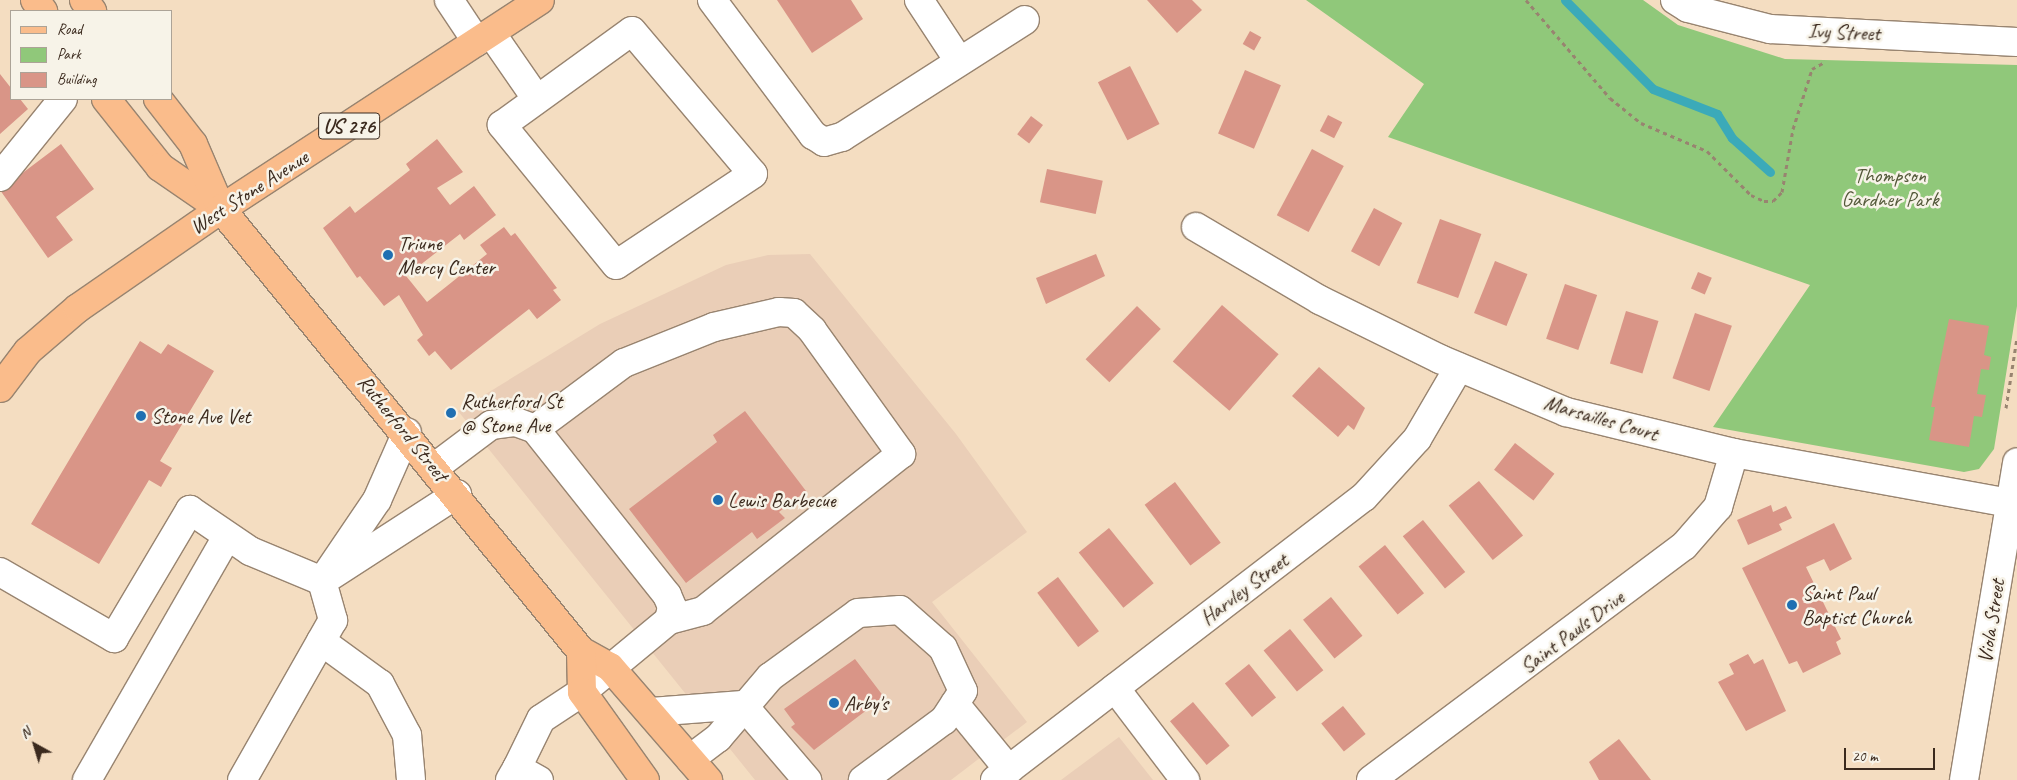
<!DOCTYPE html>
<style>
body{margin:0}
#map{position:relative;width:2017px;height:780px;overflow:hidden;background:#f4ddc1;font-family:Caveat,sans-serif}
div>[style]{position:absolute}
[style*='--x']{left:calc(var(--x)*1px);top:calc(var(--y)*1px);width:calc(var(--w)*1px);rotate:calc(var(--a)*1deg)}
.built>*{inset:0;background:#eaceb7}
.green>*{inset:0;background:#90c87a}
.stream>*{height:9px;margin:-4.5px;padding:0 4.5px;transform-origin:4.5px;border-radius:4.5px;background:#3baab9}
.building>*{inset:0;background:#d99587;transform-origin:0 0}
.path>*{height:3px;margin-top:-1.5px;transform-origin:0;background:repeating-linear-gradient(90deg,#988470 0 4px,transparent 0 8px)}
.roads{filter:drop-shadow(1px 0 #988470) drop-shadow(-1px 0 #988470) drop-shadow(0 1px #988470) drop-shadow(0 -1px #988470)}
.minor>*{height:28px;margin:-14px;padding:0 14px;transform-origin:14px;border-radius:14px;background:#fff}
.major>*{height:28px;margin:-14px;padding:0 14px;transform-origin:14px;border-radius:14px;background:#fabc8b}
.highway>*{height:28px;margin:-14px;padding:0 14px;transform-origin:14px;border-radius:14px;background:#fabc8b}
.dots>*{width:14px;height:14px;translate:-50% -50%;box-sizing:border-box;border:2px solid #f7f3e8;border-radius:50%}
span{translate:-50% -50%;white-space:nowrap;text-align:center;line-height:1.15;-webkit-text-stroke:5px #f7f3e8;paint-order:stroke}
.shield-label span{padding:1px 4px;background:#f7f3e8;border:1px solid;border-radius:4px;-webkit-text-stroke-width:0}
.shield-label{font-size:20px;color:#3b2a1e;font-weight:700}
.street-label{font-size:21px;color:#3b2a1e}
.park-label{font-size:21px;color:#54593a}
.poi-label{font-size:21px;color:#3b2a1e}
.left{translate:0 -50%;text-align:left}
.legend{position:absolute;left:10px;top:10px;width:162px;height:90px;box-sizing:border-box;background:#f7f3e8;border:1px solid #aca397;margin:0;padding:6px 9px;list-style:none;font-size:15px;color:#3b2a1e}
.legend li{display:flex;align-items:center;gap:10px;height:25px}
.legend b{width:25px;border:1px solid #aca397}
.north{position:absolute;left:10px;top:720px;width:50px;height:50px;-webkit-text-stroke:4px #f7f3e8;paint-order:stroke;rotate:321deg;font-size:14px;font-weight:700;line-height:20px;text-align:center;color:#3b2a1e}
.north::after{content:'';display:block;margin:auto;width:18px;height:22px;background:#3b2a1e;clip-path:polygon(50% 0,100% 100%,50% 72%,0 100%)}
.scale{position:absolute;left:1844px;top:748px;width:91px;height:22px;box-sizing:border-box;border:2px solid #3b2a1e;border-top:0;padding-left:6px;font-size:15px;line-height:18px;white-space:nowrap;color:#3b2a1e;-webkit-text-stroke:4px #f7f3e8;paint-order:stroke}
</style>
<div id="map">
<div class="built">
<i style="clip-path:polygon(810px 254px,956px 434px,1027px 532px,932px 602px,1027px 722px,951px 780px,755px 780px,458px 411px,600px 324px,726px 265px,768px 255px)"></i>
<i style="clip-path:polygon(1119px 737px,1153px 780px,1061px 780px,1069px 774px)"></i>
</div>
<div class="green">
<i style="clip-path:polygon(1306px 0,1643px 0,1678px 25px,1785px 59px,2017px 65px,2017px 306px,1994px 449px,1979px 469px,1964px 472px,1713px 427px,1810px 285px,1388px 137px,1424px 84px)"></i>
</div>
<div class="stream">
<i style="--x:1565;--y:0;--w:125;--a:45.3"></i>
<i style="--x:1653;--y:89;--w:69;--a:21.3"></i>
<i style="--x:1717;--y:114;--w:28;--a:58"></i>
<i style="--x:1732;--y:138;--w:51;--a:41.8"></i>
</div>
<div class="building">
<i style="clip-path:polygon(777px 0,851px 0,863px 19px,812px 53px)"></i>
<i style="clip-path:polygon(1147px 0,1192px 0,1202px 10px,1177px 33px)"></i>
<i style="left:1250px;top:31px;width:13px;height:15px;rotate:29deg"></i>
<i style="left:1130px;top:66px;width:65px;height:36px;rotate:63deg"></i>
<i style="left:1245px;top:70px;width:39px;height:69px;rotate:23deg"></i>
<i style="clip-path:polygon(0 74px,11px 88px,11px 99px,20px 99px,28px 109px,0 134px)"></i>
<i style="left:1328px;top:115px;width:16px;height:18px;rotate:27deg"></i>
<i style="left:1031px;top:116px;width:15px;height:23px;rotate:37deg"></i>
<i style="clip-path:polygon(437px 139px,463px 172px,437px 188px,450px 205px,474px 186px,496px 215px,464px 240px,460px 234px,406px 276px,411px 282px,427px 302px,487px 254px,480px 245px,504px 227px,511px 236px,515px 233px,557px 288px,553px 290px,561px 300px,537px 319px,529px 309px,451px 370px,435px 351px,429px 356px,417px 340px,423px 335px,399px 295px,384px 306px,360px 276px,357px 278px,323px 228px,350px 206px,355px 213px,410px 170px,406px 164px)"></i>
<i style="clip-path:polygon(61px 144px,94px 189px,56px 217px,73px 240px,48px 258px,0 190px)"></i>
<i style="left:1312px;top:149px;width:36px;height:75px;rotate:28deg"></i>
<i style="left:1047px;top:169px;width:57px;height:34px;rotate:12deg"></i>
<i style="left:1374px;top:208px;width:32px;height:49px;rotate:28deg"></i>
<i style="left:1440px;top:219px;width:44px;height:68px;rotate:20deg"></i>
<i style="clip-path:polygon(1096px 254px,1105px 276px,1046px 304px,1036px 278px)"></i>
<i style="left:1495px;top:261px;width:35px;height:56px;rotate:22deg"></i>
<i style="left:1698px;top:272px;width:15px;height:18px;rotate:23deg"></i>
<i style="left:1565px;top:284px;width:34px;height:58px;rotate:19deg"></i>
<i style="left:1222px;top:305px;width:75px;height:75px;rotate:41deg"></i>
<i style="left:1137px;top:306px;width:33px;height:74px;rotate:44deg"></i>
<i style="left:1626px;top:311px;width:34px;height:55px;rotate:17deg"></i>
<i style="left:1695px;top:313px;width:39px;height:69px;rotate:19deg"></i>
<i style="clip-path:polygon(1949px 319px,1989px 326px,1984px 355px,1991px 357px,1989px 370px,1981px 369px,1977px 394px,1986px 395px,1982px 417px,1974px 416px,1969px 447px,1929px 440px,1935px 407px,1931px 407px)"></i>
<i style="clip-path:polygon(140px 341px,161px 354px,168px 344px,214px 371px,160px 461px,172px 468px,161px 487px,149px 480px,99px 564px,31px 524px)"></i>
<i style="clip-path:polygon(1319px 367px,1365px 408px,1354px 430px,1348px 425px,1338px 437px,1292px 396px)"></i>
<i style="clip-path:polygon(745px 411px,806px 491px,779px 512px,785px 518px,757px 539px,752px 532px,686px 583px,629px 509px,717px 442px,713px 435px)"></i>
<i style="left:1515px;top:443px;width:50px;height:34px;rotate:38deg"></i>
<i style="left:1479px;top:481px;width:70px;height:39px;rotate:51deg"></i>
<i style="left:1175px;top:482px;width:76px;height:38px;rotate:53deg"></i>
<i style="clip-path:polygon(1771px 505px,1773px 512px,1786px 506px,1792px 518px,1779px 524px,1782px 530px,1748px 545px,1737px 520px)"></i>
<i style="left:1423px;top:520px;width:67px;height:26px;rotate:51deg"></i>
<i style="clip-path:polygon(1834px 523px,1852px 559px,1830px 571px,1824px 559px,1806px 567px,1841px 639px,1836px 642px,1841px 654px,1803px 673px,1797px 661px,1789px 664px,1742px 568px)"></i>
<i style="left:1109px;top:528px;width:71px;height:39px;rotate:51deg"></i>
<i style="left:1385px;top:545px;width:62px;height:34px;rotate:51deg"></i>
<i style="left:1058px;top:577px;width:68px;height:26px;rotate:53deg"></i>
<i style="left:1331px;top:597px;width:50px;height:36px;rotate:51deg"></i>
<i style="left:1290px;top:629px;width:53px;height:34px;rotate:51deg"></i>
<i style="clip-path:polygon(1748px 654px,1754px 664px,1763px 659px,1786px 711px,1746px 731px,1718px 682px,1734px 674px,1729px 664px)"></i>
<i style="clip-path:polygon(855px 659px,884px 697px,814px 750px,791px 727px,795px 724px,784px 709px)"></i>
<i style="left:1249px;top:664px;width:43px;height:31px;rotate:51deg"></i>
<i style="left:1193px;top:702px;width:57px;height:30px;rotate:50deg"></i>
<i style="left:1343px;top:706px;width:36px;height:28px;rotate:51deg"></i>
<i style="clip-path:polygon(1619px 739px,1651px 780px,1599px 780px,1589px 762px)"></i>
</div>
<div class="path">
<i style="--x:1526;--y:0;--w:129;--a:49.4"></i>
<i style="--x:1610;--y:98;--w:40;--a:39"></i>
<i style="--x:1641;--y:123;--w:72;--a:23"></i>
<i style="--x:1707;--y:151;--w:62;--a:45"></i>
<i style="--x:1751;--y:195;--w:14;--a:25"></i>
<i style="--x:1764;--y:201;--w:9;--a:0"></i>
<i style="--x:1773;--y:201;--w:13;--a:-45"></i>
<i style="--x:1782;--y:192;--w:64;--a:-80.1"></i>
<i style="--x:1793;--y:129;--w:63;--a:-72.4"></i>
<i style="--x:1812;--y:69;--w:13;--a:-29"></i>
<i style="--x:2006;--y:408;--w:71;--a:-81.1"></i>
</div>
<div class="roads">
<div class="minor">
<i style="--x:449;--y:0;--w:50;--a:56.3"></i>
<i style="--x:712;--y:0;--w:169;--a:53.2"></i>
<i style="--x:813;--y:135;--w:13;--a:32"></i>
<i style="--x:824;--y:142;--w:19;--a:-16"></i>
<i style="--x:842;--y:137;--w:217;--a:-32.6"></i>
<i style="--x:919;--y:0;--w:73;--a:56.7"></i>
<i style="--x:1675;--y:0;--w:15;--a:32"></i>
<i style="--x:1688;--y:8;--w:85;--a:14.4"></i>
<i style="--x:1770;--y:29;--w:247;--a:3"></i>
<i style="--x:632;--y:31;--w:187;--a:49.8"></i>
<i style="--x:753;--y:174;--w:164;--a:146.4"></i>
<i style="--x:616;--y:265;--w:181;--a:-129.2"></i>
<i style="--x:502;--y:125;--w:160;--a:-35.9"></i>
<i style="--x:491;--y:33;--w:79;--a:55.3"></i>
<i style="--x:0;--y:177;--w:100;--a:-51.1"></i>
<i style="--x:1196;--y:227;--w:144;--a:30.5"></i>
<i style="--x:1320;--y:300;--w:134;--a:26.2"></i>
<i style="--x:1440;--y:359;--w:137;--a:22.8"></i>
<i style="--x:1566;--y:412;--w:173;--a:13.7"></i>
<i style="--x:1734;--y:453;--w:280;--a:10.3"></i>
<i style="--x:535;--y:429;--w:111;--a:-36.6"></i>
<i style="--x:624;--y:363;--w:97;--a:-21.8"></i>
<i style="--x:714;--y:327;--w:67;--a:-13"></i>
<i style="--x:779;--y:312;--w:15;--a:4"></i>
<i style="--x:794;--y:313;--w:25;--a:43"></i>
<i style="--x:812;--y:330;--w:153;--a:54.3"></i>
<i style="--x:901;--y:454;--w:253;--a:141.6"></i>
<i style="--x:703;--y:611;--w:35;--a:165"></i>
<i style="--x:435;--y:467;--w:70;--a:-36.9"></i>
<i style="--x:491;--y:425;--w:25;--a:-7"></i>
<i style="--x:516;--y:422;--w:20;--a:20"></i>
<i style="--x:535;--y:429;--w:212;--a:51.5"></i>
<i style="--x:667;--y:595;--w:13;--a:67"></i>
<i style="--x:672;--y:607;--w:13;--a:103"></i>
<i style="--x:669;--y:620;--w:113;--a:140.4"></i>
<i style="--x:582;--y:692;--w:49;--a:146.6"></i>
<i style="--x:541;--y:719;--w:55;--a:116.1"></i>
<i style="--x:0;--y:572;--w:132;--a:30.1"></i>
<i style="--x:114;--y:638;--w:149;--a:-59.3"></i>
<i style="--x:190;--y:510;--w:73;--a:34.3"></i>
<i style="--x:250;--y:551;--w:78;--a:22.6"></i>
<i style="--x:322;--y:581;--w:41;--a:74.2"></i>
<i style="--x:333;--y:620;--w:184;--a:119.6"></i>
<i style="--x:332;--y:575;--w:149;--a:-32.9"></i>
<i style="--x:322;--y:581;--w:98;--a:-55.8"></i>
<i style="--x:377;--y:500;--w:74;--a:-66.2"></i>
<i style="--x:321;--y:641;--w:73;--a:36.1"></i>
<i style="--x:380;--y:684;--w:58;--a:62.1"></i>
<i style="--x:407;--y:735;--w:45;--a:84.9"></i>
<i style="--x:1115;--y:688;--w:116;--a:52.7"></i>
<i style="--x:955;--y:704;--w:85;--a:50.7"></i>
<i style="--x:743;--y:705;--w:99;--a:49.5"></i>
<i style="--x:651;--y:712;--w:92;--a:-4.4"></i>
<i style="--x:690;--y:759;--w:35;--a:-37"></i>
<i style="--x:718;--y:738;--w:80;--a:-49.6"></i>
<i style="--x:770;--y:677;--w:109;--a:-36"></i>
<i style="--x:858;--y:613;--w:42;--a:-4.1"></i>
<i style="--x:900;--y:610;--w:57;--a:41.5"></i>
<i style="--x:943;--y:648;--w:47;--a:65.1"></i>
<i style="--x:963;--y:691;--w:35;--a:123"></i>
<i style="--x:944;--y:720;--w:101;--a:143.5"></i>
<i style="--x:87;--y:780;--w:280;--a:-60.1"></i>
<i style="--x:510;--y:780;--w:14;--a:-60"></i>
<i style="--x:517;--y:768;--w:25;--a:29"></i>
<i style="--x:995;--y:780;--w:465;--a:-37.5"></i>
<i style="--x:1364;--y:497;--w:79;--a:-47.6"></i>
<i style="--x:1417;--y:439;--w:83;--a:-59.7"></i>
<i style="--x:1371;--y:780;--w:391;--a:-36.8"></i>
<i style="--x:1684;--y:546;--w:52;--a:-48.9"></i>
<i style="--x:1718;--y:507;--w:56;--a:-73.5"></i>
<i style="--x:1964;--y:780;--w:322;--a:-80.5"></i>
</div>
<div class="major">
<i style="--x:0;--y:388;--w:46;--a:-52.9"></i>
<i style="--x:28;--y:351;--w:66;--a:-40.7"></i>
<i style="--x:78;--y:308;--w:174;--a:-34.7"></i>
<i style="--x:221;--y:209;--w:570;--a:50.84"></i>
<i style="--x:581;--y:651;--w:33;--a:29"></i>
<i style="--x:610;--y:667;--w:150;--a:49.1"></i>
<i style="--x:581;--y:651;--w:41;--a:88.6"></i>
<i style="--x:582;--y:692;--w:108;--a:54.4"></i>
</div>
<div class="highway">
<i style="--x:35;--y:0;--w:14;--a:54"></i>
<i style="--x:84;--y:0;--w:14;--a:54"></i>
<i style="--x:106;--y:99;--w:87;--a:51.5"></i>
<i style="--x:160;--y:167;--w:74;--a:34.5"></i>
<i style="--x:158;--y:99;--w:57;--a:52.1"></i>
<i style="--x:193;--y:144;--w:71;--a:66.7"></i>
<i style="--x:221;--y:209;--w:381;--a:-33.2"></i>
</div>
</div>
<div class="dots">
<i style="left:388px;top:255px;background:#1f6fb2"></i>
<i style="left:451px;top:413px;background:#1f6fb2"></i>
<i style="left:141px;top:416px;background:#1f6fb2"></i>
<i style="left:718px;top:500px;background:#1f6fb2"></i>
<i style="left:1792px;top:605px;background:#1f6fb2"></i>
<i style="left:834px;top:703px;background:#1f6fb2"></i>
</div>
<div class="shield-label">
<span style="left:349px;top:126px">US 276</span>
</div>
<div class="street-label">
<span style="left:1844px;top:32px;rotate:2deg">Ivy Street</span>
<span style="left:249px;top:192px;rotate:-33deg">West Stone Avenue</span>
<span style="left:1601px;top:418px;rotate:16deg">Marsailles Court</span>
<span style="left:403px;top:428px;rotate:51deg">Rutherford Street</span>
<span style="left:1244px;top:589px;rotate:-37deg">Harvley Street</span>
<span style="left:1991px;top:621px;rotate:-81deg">Viola Street</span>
<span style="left:1572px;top:632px;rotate:-37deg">Saint Pauls Drive</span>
</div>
<div class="park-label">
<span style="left:1890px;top:187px">Thompson<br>Gardner Park</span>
</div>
<div class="poi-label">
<span class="left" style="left:398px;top:255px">Triune<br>Mercy Center</span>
<span class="left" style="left:461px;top:413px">Rutherford St<br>@ Stone Ave</span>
<span class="left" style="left:151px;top:416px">Stone Ave Vet</span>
<span class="left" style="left:728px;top:500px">Lewis Barbecue</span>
<span class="left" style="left:1802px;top:605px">Saint Paul<br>Baptist Church</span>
<span class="left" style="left:844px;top:703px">Arby's</span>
</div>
<ul class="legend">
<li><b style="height:6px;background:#fabc8b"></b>Road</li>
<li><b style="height:14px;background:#90c87a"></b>Park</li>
<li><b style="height:14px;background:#d99587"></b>Building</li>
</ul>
<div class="north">N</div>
<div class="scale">20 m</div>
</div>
